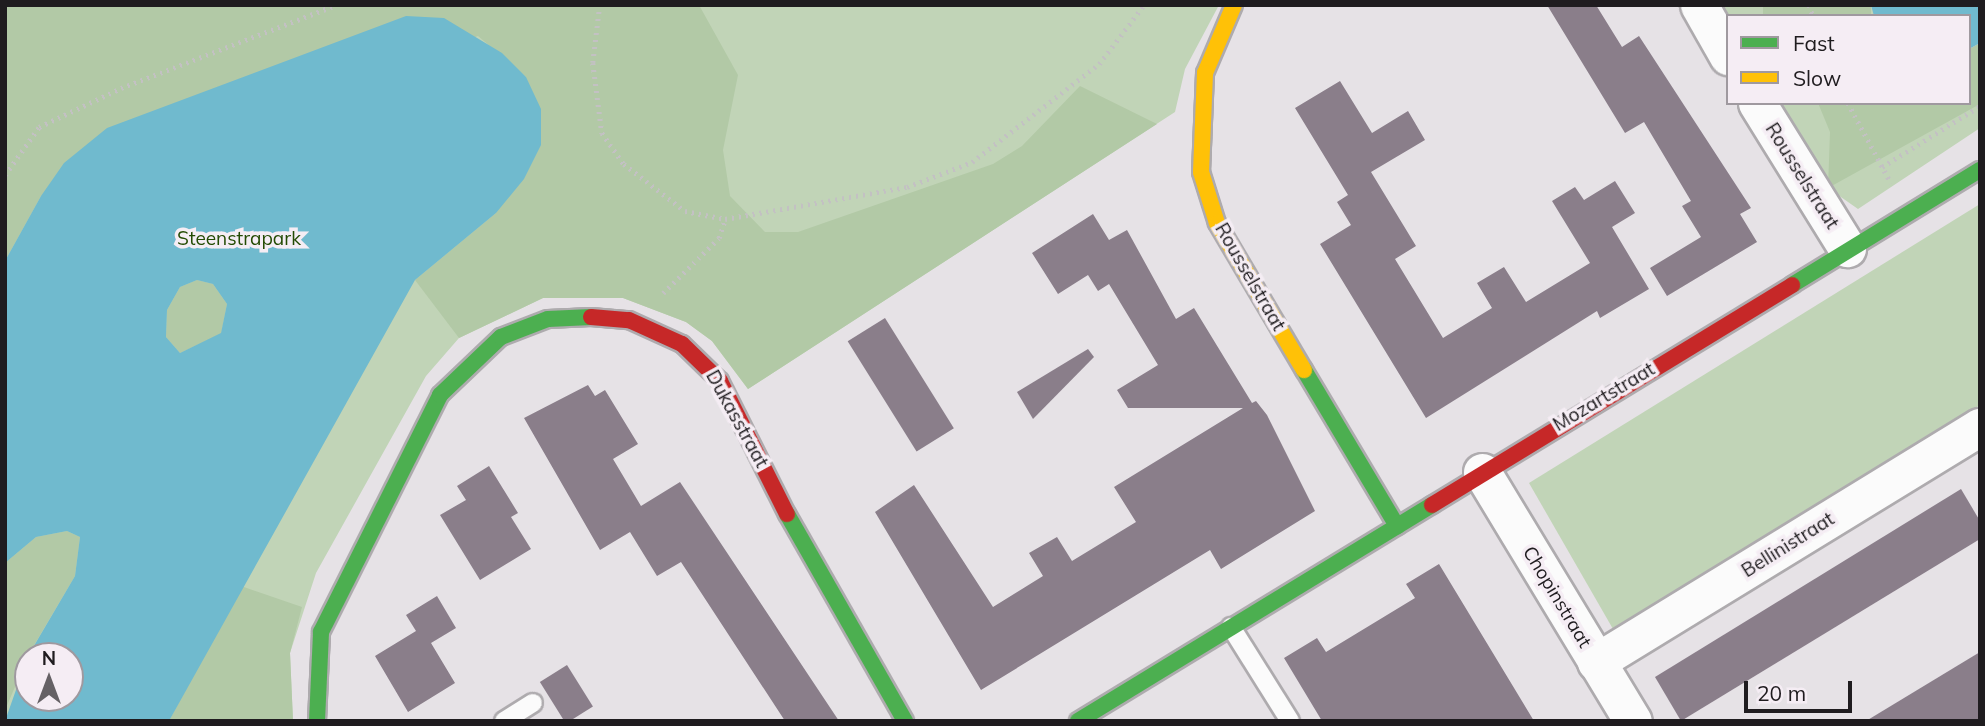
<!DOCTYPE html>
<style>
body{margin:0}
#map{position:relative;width:1985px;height:726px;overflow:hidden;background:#e6e2e6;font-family:Mulish,sans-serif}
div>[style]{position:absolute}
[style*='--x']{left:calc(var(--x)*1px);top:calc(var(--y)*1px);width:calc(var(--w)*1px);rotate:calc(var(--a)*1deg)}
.green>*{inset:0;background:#c1d4b7}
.forest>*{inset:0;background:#b2c9a6;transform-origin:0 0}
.water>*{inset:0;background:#70bace}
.building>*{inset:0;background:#8a7e8a;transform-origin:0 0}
.path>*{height:4.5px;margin-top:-2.25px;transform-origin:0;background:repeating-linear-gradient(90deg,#c3c1c3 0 2px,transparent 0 7px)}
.roads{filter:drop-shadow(2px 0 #aeabae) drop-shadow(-2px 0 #aeabae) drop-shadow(0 2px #aeabae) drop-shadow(0 -2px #aeabae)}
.lane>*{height:18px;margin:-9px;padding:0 9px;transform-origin:9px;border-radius:9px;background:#fbfbfb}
.street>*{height:37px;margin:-18.5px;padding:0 18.5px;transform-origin:18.5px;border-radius:18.5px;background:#fbfbfb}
.fast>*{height:16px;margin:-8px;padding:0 8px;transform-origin:8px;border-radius:8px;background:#4caf50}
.slow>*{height:16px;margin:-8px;padding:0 8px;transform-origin:8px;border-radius:8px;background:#ffc107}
.jam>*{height:16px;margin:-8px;padding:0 8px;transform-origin:8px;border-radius:8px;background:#c62828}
span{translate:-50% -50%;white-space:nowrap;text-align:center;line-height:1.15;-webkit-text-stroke:7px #f5edf4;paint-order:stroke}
.street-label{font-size:19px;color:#1f1c1f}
.park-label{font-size:19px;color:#234b03}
.frame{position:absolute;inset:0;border:7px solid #1f1c1f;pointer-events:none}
.legend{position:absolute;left:1726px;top:14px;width:245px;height:91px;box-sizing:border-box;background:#f5edf4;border:2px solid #9f999f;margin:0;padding:9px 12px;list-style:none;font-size:21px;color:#1f1c1f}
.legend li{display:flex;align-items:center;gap:14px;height:35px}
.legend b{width:35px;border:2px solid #9f999f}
.north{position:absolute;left:14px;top:642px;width:70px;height:70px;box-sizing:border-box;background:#f5edf4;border:2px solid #9f999f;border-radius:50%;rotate:0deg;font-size:19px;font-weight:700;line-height:28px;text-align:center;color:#1f1c1f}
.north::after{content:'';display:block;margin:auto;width:24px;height:32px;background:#656165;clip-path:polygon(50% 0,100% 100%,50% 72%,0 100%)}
.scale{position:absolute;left:1744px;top:681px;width:108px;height:32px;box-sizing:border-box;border:4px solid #1f1c1f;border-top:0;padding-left:9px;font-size:21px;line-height:24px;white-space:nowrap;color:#1f1c1f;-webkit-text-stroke:5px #f5edf4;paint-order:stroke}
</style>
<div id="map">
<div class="green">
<i style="clip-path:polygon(evenodd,5px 5px,1219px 5px,1185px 69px,1175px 112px,748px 389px,712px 341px,686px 322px,623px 298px,543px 298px,459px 338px,426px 376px,316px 573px,290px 653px,293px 721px,5px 721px,5px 5px,28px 656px,70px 656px,70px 698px,28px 698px,28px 656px)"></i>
<i style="clip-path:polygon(1721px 5px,1938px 5px,1945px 16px,1728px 17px)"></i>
<i style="clip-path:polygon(1980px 66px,1980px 128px,1858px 209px,1828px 188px,1778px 103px,1969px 103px)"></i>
<i style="clip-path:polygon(1980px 204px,1980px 405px,1613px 629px,1529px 483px)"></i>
</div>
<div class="forest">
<i style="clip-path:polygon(5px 5px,699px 5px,738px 75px,723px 150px,730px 196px,765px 232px,798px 232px,993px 164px,1022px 146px,1080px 86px,1157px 124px,748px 389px,712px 341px,686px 322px,623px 298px,543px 298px,459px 338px,415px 280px,496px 213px,526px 77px,478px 36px,41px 196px,5px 261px)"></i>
<i style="left:1763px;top:5px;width:108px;height:13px"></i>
<i style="clip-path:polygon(1980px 43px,1980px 104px,1828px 188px,1830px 132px,1818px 103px,1969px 103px,1969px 49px)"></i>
<i style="clip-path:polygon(197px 280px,213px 284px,227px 304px,221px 334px,180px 353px,166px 337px,167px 310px,180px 287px)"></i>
<i style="clip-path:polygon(67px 531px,80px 537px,75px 576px,30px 652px,5px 710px,5px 563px,36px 537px)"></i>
<i style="clip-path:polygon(241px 586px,302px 607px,290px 653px,293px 721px,169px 721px)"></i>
</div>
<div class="water">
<i style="clip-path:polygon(1871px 5px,1980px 5px,1980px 43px,1969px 49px,1969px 16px,1874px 16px)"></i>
<i style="clip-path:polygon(evenodd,406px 16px,444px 18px,502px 53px,526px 77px,541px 109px,541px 145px,524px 179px,496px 213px,415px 280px,169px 721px,5px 721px,28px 656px,28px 698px,70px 698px,70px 656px,28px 656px,75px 576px,80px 537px,67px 531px,36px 537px,5px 563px,5px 261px,41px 196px,64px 163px,107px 128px,406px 16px,197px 280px,213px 284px,227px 304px,221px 333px,180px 353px,166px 337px,167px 310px,180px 287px,197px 280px)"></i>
</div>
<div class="building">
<i style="clip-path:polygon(1547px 5px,1596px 5px,1622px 47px,1639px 36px,1751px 208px,1740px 214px,1757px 242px,1667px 296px,1650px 268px,1701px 237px,1682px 206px,1691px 201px,1644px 122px,1625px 133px)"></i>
<i style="clip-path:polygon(1340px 81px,1372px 133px,1408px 111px,1425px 140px,1371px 172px,1416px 246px,1395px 259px,1443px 338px,1492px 308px,1477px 283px,1504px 267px,1526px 302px,1590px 263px,1552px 201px,1575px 187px,1584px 200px,1615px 181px,1635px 213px,1612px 227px,1649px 289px,1600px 318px,1597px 311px,1426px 418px,1320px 244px,1351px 225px,1337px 202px,1348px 195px,1295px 108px)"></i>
<i style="clip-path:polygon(1093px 214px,1109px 240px,1127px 230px,1176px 319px,1194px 308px,1252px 403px,1256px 401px,1267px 415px,1315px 511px,1221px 569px,1210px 550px,981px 690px,875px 512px,914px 485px,993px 607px,1043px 576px,1029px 553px,1057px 537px,1072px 561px,1136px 522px,1114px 487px,1243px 408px,1128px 408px,1117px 390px,1158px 365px,1109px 284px,1098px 291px,1088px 275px,1058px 294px,1032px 253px)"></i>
<i style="left:885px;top:318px;width:130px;height:44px;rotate:58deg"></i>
<i style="clip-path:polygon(1088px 349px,1094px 357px,1033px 419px,1017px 392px)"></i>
<i style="clip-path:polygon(588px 385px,595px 396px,605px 390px,638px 444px,613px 459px,641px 506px,680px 482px,839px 721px,785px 721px,681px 562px,657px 576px,630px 532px,600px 550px,524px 418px)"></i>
<i style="clip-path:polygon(489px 466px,518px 513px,511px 517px,531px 549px,480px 580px,440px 515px,466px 500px,457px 486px)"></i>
<i style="clip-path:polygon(1961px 489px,1980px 521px,1980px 539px,1681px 721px,1655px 677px)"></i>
<i style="clip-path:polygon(1439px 564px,1534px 721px,1322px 721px,1284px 658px,1317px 638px,1326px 652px,1415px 598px,1406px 584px)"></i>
<i style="clip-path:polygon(437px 596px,456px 628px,431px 643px,455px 683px,408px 712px,375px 656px,416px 631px,406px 615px)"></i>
<i style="clip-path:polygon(1980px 652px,1980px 721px,1866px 721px)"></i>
<i style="left:567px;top:665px;width:49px;height:32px;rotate:58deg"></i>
</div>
<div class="path">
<i style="--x:600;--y:5;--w:58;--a:96.9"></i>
<i style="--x:593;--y:63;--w:71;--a:82.7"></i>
<i style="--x:602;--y:133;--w:38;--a:55"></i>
<i style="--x:624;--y:164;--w:77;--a:37.6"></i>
<i style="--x:685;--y:211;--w:41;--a:11.3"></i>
<i style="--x:725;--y:219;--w:185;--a:-10"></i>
<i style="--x:907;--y:187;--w:70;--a:-21"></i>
<i style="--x:972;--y:162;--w:160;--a:-37.7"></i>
<i style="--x:1099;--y:64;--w:74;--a:-52.7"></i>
<i style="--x:1809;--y:5;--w:12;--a:70"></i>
<i style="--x:1848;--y:103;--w:91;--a:61.7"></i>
<i style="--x:1882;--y:167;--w:115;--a:-31.9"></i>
<i style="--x:5;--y:175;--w:59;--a:-54.7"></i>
<i style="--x:39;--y:127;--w:91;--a:-25.4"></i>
<i style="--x:121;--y:88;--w:230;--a:-21.1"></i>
<i style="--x:663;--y:293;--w:78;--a:-44.5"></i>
<i style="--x:719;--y:238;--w:20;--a:-72"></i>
</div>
<div class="roads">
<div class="lane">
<i style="--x:1231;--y:627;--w:111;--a:57.9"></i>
<i style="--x:504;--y:721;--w:34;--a:-32"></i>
</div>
<div class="street">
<i style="--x:1699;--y:5;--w:59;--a:60.4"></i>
<i style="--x:1757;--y:103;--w:171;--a:58.2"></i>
<i style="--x:1482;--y:472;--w:291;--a:58.8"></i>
<i style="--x:1596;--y:662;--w:450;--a:-31.5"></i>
</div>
<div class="fast">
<i style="--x:1792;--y:285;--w:220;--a:-31.5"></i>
<i style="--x:1304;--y:370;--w:182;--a:59.2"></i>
<i style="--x:787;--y:514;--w:238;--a:60.3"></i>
<i style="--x:317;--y:721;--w:89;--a:-87.4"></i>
<i style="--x:321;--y:632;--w:265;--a:-63.3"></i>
<i style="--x:440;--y:395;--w:84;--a:-43.6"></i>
<i style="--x:501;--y:337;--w:50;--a:-21"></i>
<i style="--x:548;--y:319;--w:43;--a:-2.7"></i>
<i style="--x:1078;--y:721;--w:415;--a:-31.4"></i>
</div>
<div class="slow">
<i style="--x:1234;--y:5;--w:74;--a:113.1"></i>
<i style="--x:1205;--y:73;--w:99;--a:92.3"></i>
<i style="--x:1201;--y:172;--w:53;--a:72.6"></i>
<i style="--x:1217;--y:223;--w:171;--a:59.4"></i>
</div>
<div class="jam">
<i style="--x:591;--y:317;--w:38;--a:5"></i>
<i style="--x:629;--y:320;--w:58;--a:24.4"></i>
<i style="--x:682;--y:344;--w:53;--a:44.2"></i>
<i style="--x:720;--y:381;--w:149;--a:63.3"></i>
<i style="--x:1432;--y:505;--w:422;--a:-31.4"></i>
</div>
</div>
<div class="street-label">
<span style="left:1802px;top:176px;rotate:58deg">Rousselstraat</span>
<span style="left:1250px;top:277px;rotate:60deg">Rousselstraat</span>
<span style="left:1604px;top:397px;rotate:-31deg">Mozartstraat</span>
<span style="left:737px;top:419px;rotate:61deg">Dukasstraat</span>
<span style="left:1788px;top:545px;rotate:-32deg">Bellinistraat</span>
<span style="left:1557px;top:597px;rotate:59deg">Chopinstraat</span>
</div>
<div class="park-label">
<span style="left:239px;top:239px">Steenstrapark</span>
</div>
<div class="frame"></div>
<ul class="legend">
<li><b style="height:9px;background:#4caf50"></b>Fast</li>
<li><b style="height:9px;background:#ffc107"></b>Slow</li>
</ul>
<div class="north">N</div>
<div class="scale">20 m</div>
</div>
